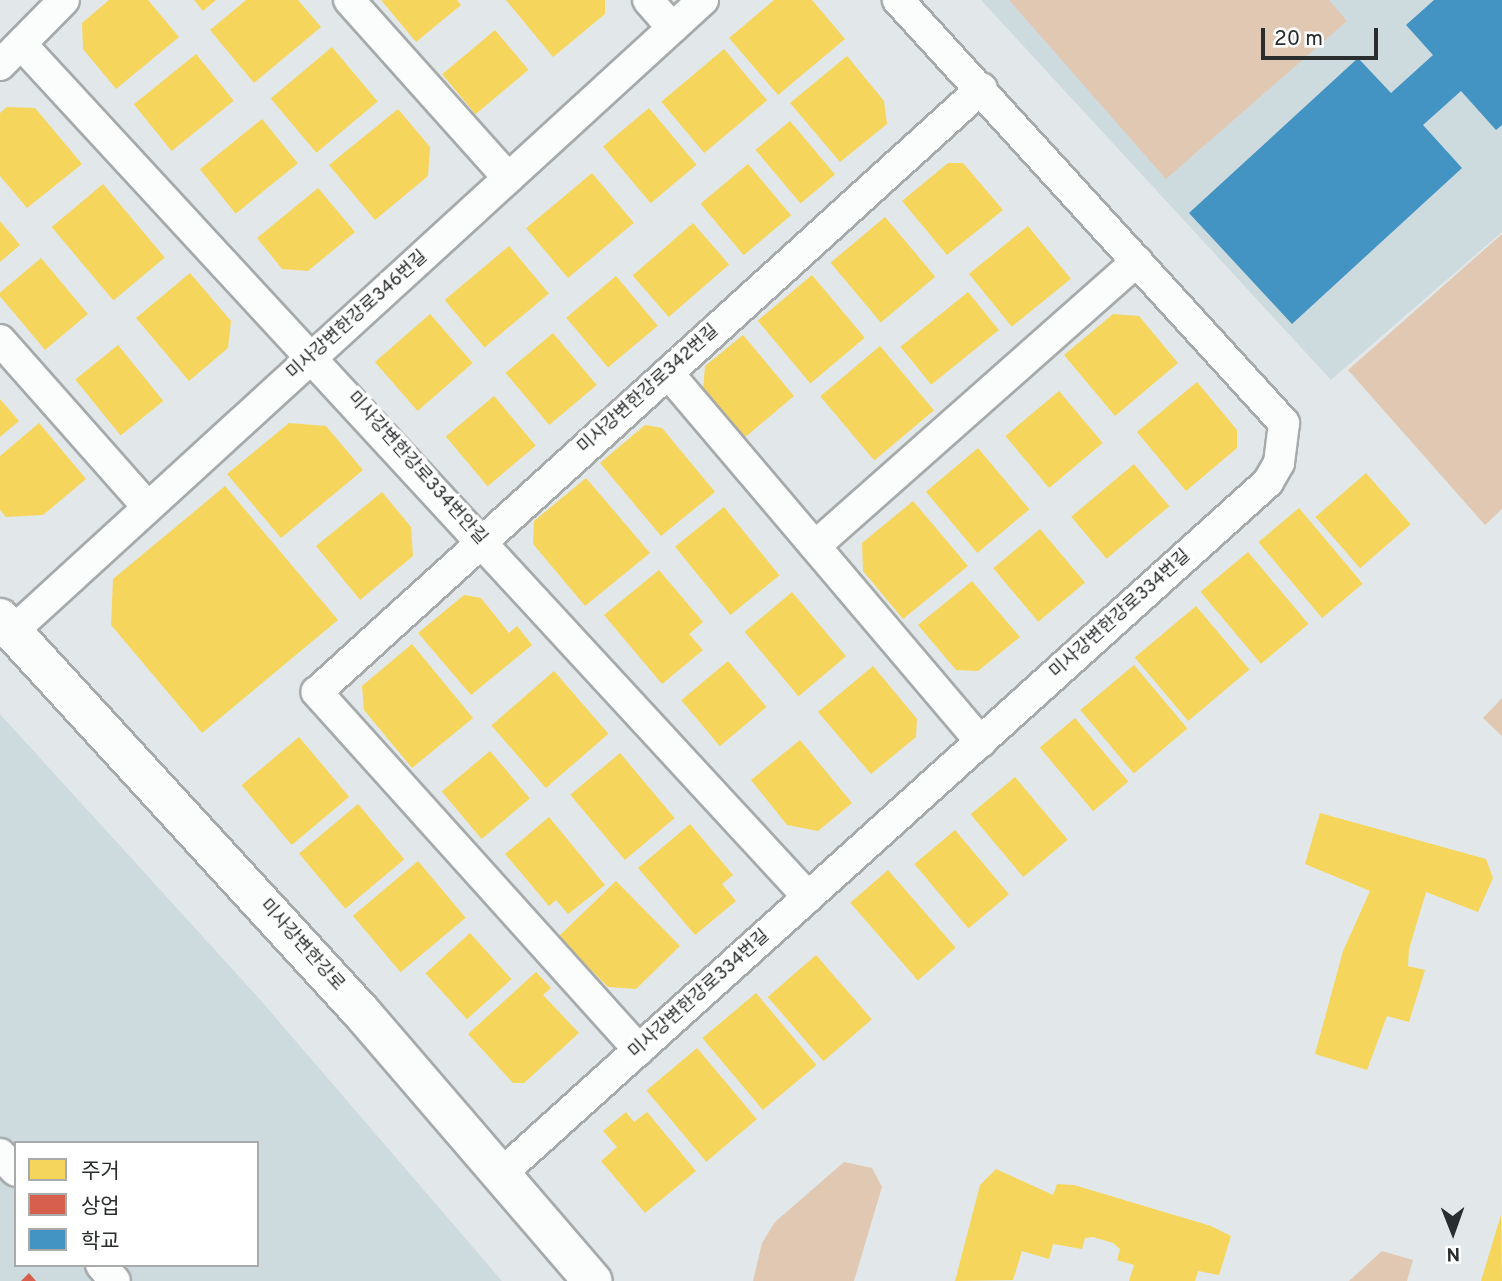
<!DOCTYPE html>
<meta charset="utf-8">
<style>
body{margin:0}
#map{position:relative;width:1502px;height:1281px;overflow:hidden;background:#e2e8e9;font-family:Overpass,"Noto Sans KR",sans-serif}
div>[style]{position:absolute}
[style*='--x']{left:calc(var(--x)*1px);top:calc(var(--y)*1px);width:calc(var(--w)*1px);rotate:calc(var(--a)*1deg)}
.built>*{inset:0;background:#cedbde}
.green>*{inset:0;background:#e1c8b3}
.homes>*{inset:0;background:#f6d55c;transform-origin:0 0}
.shops>*{inset:0;background:#d6604d}
.schools>*{inset:0;background:#4393c3}
.roads{filter:drop-shadow(2px 0 #a6aaab) drop-shadow(-2px 0 #a6aaab) drop-shadow(0 2px #a6aaab) drop-shadow(0 -2px #a6aaab)}
.street>*{height:30px;margin:-15px;padding:0 15px;transform-origin:15px;border-radius:15px;background:#fbfcfc}
.secondary>*{height:38px;margin:-19px;padding:0 19px;transform-origin:19px;border-radius:19px;background:#fbfcfc}
span{translate:-50% -50%;white-space:nowrap;text-align:center;line-height:1.15;-webkit-text-stroke:7px #fff;paint-order:stroke}
.street-label{font-size:18px;color:#292d2e}
.legend{position:absolute;left:14px;top:1141px;width:245px;height:126px;box-sizing:border-box;background:#fff;border:2px solid #a9abab;margin:0;padding:9px 12px;list-style:none;font-size:21px;color:#292d2e}
.legend li{display:flex;align-items:center;gap:14px;height:35px}
.legend b{width:35px;border:2px solid #a9abab}
.north{position:absolute;left:1418px;top:1197px;width:70px;height:70px;-webkit-text-stroke:5px #fff;paint-order:stroke;rotate:179deg;font-size:19px;font-weight:700;line-height:28px;text-align:center;color:#292d2e}
.north::after{content:'';display:block;margin:auto;width:24px;height:32px;background:#292d2e;clip-path:polygon(50% 0,100% 100%,50% 72%,0 100%)}
.scale{position:absolute;left:1261px;top:28px;width:117px;height:32px;box-sizing:border-box;border:4px solid #292d2e;border-top:0;padding-left:9px;font-size:21px;line-height:24px;white-space:nowrap;color:#292d2e;-webkit-text-stroke:5px #fff;paint-order:stroke}
</style>
<div id="map">
<div class="built">
<i style="clip-path:polygon(981px 0,1502px 0,1502px 232px,1331px 380px)"></i>
<i style="clip-path:polygon(evenodd,0 714px,257px 996px,502px 1281px,0 1281px,0 714px,16px 1143px,257px 1143px,257px 1265px,16px 1265px,16px 1143px)"></i>
</div>
<div class="green">
<i style="clip-path:polygon(1009px 0,1329px 0,1347px 21px,1166px 179px)"></i>
<i style="clip-path:polygon(1502px 234px,1502px 509px,1485px 525px,1348px 370px)"></i>
<i style="clip-path:polygon(1502px 698px,1502px 736px,1483px 718px)"></i>
<i style="clip-path:polygon(844px 1162px,872px 1168px,882px 1187px,854px 1281px,753px 1281px,762px 1243px,775px 1222px)"></i>
<i style="clip-path:polygon(1382px 1251px,1413px 1260px,1407px 1281px,1349px 1281px)"></i>
</div>
<div class="homes">
<i style="clip-path:polygon(109px 0,148px 0,179px 37px,116px 89px,83px 49px,82px 23px)"></i>
<i style="clip-path:polygon(194px 0,216px 0,203px 11px)"></i>
<i style="clip-path:polygon(246px 0,298px 0,321px 27px,254px 83px,210px 30px)"></i>
<i style="clip-path:polygon(381px 0,457px 0,461px 5px,416px 42px)"></i>
<i style="clip-path:polygon(506px 0,605px 0,605px 14px,553px 57px)"></i>
<i style="clip-path:polygon(774px 0,812px 0,845px 39px,778px 95px,729px 38px)"></i>
<i style="left:495px;top:30px;width:52px;height:69px;rotate:50deg"></i>
<i style="left:332px;top:47px;width:71px;height:80px;rotate:50deg"></i>
<i style="left:724px;top:49px;width:67px;height:82px;rotate:50deg"></i>
<i style="left:196px;top:54px;width:60px;height:80px;rotate:51deg"></i>
<i style="clip-path:polygon(847px 56px,884px 101px,887px 124px,840px 162px,790px 103px)"></i>
<i style="clip-path:polygon(7px 107px,35px 108px,82px 164px,27px 208px,0 176px,0 113px)"></i>
<i style="left:649px;top:108px;width:74px;height:60px;rotate:50deg"></i>
<i style="clip-path:polygon(398px 109px,430px 147px,428px 176px,375px 220px,329px 165px)"></i>
<i style="left:262px;top:119px;width:57px;height:80px;rotate:51deg"></i>
<i style="left:790px;top:121px;width:70px;height:45px;rotate:50deg"></i>
<i style="clip-path:polygon(948px 163px,963px 163px,1003px 210px,947px 255px,902px 201px)"></i>
<i style="left:748px;top:164px;width:67px;height:62px;rotate:50deg"></i>
<i style="left:592px;top:173px;width:65px;height:86px;rotate:50deg"></i>
<i style="left:103px;top:184px;width:96px;height:67px;rotate:50deg"></i>
<i style="clip-path:polygon(318px 188px,355px 232px,308px 271px,282px 269px,257px 238px)"></i>
<i style="left:885px;top:217px;width:78px;height:71px;rotate:50deg"></i>
<i style="clip-path:polygon(0 221px,20px 245px,0 262px)"></i>
<i style="left:693px;top:223px;width:55px;height:80px;rotate:49deg"></i>
<i style="left:1028px;top:226px;width:68px;height:76px;rotate:51deg"></i>
<i style="left:509px;top:246px;width:62px;height:84px;rotate:50deg"></i>
<i style="left:41px;top:258px;width:73px;height:56px;rotate:50deg"></i>
<i style="clip-path:polygon(190px 273px,231px 321px,228px 348px,189px 381px,136px 318px)"></i>
<i style="left:812px;top:275px;width:82px;height:71px;rotate:50deg"></i>
<i style="left:616px;top:276px;width:65px;height:65px;rotate:50deg"></i>
<i style="left:968px;top:292px;width:49px;height:87px;rotate:51deg"></i>
<i style="left:430px;top:314px;width:65px;height:73px;rotate:49deg"></i>
<i style="clip-path:polygon(1113px 314px,1139px 316px,1178px 363px,1115px 416px,1064px 355px)"></i>
<i style="left:553px;top:333px;width:68px;height:62px;rotate:50deg"></i>
<i style="clip-path:polygon(743px 335px,794px 396px,743px 439px,703px 391px,705px 366px)"></i>
<i style="left:118px;top:345px;width:72px;height:55px;rotate:51deg"></i>
<i style="left:880px;top:346px;width:84px;height:78px;rotate:50deg"></i>
<i style="clip-path:polygon(1197px 382px,1237px 430px,1237px 448px,1186px 491px,1137px 432px)"></i>
<i style="left:1059px;top:391px;width:68px;height:70px;rotate:50deg"></i>
<i style="left:494px;top:396px;width:65px;height:63px;rotate:50deg"></i>
<i style="clip-path:polygon(0 399px,19px 421px,0 437px)"></i>
<i style="clip-path:polygon(39px 423px,86px 479px,43px 515px,6px 517px,0 510px,0 456px)"></i>
<i style="clip-path:polygon(289px 423px,326px 426px,363px 470px,281px 538px,227px 474px)"></i>
<i style="clip-path:polygon(645px 425px,662px 428px,715px 492px,661px 536px,600px 463px)"></i>
<i style="left:978px;top:448px;width:80px;height:68px;rotate:50deg"></i>
<i style="left:1134px;top:464px;width:55px;height:82px;rotate:50deg"></i>
<i style="left:1366px;top:473px;width:68px;height:67px;rotate:49deg"></i>
<i style="clip-path:polygon(586px 478px,650px 553px,585px 606px,533px 544px,534px 521px)"></i>
<i style="clip-path:polygon(225px 486px,338px 620px,202px 733px,111px 625px,113px 579px)"></i>
<i style="clip-path:polygon(382px 492px,411px 527px,413px 556px,360px 600px,316px 546px)"></i>
<i style="clip-path:polygon(913px 501px,968px 566px,903px 619px,863px 571px,862px 543px)"></i>
<i style="left:724px;top:507px;width:88px;height:63px;rotate:51deg"></i>
<i style="left:1299px;top:508px;width:99px;height:53px;rotate:50deg"></i>
<i style="left:1040px;top:529px;width:70px;height:61px;rotate:50deg"></i>
<i style="left:1248px;top:552px;width:94px;height:62px;rotate:50deg"></i>
<i style="clip-path:polygon(659px 570px,703px 622px,689px 634px,703px 650px,662px 684px,604px 615px)"></i>
<i style="clip-path:polygon(972px 581px,1020px 637px,978px 671px,956px 670px,918px 625px)"></i>
<i style="left:792px;top:592px;width:84px;height:62px;rotate:50deg"></i>
<i style="clip-path:polygon(464px 595px,481px 598px,509px 633px,517px 626px,532px 645px,471px 695px,418px 633px)"></i>
<i style="left:1196px;top:606px;width:83px;height:80px;rotate:50deg"></i>
<i style="clip-path:polygon(412px 644px,473px 718px,412px 768px,364px 710px,362px 686px)"></i>
<i style="left:728px;top:661px;width:60px;height:61px;rotate:50deg"></i>
<i style="left:1134px;top:665px;width:83px;height:70px;rotate:50deg"></i>
<i style="clip-path:polygon(873px 666px,917px 719px,916px 737px,871px 774px,818px 712px)"></i>
<i style="left:554px;top:671px;width:83px;height:83px;rotate:49deg"></i>
<i style="left:1075px;top:718px;width:83px;height:46px;rotate:50deg"></i>
<i style="left:299px;top:737px;width:78px;height:75px;rotate:50deg"></i>
<i style="clip-path:polygon(800px 740px,852px 803px,818px 831px,787px 825px,751px 780px)"></i>
<i style="left:490px;top:751px;width:62px;height:63px;rotate:50deg"></i>
<i style="left:620px;top:753px;width:85px;height:65px;rotate:50deg"></i>
<i style="left:1015px;top:777px;width:82px;height:58px;rotate:50deg"></i>
<i style="left:358px;top:804px;width:72px;height:77px;rotate:50deg"></i>
<i style="clip-path:polygon(1320px 813px,1486px 859px,1493px 878px,1478px 912px,1426px 892px,1409px 949px,1408px 966px,1425px 970px,1409px 1022px,1387px 1016px,1367px 1070px,1315px 1054px,1343px 951px,1370px 891px,1305px 864px)"></i>
<i style="clip-path:polygon(549px 817px,605px 885px,568px 914px,556px 900px,549px 906px,505px 854px)"></i>
<i style="clip-path:polygon(690px 824px,733px 875px,722px 884px,736px 901px,695px 935px,638px 868px)"></i>
<i style="left:955px;top:830px;width:84px;height:53px;rotate:50deg"></i>
<i style="left:418px;top:861px;width:74px;height:85px;rotate:50deg"></i>
<i style="left:888px;top:870px;width:103px;height:50px;rotate:49deg"></i>
<i style="clip-path:polygon(616px 881px,680px 946px,636px 989px,608px 987px,558px 937px)"></i>
<i style="left:470px;top:933px;width:62px;height:60px;rotate:48deg"></i>
<i style="left:816px;top:955px;width:85px;height:64px;rotate:49deg"></i>
<i style="clip-path:polygon(536px 972px,551px 988px,543px 995px,579px 1033px,524px 1083px,513px 1083px,468px 1034px)"></i>
<i style="left:756px;top:993px;width:94px;height:70px;rotate:50deg"></i>
<i style="left:697px;top:1048px;width:93px;height:66px;rotate:50deg"></i>
<i style="clip-path:polygon(626px 1112px,634px 1122px,647px 1112px,696px 1171px,645px 1213px,601px 1161px,617px 1147px,603px 1131px)"></i>
<i style="clip-path:polygon(996px 1169px,1053px 1195px,1057px 1184px,1074px 1185px,1211px 1226px,1231px 1236px,1219px 1275px,1198px 1271px,1195px 1281px,1129px 1281px,1134px 1265px,1117px 1260px,1120px 1249px,1113px 1243px,1093px 1237px,1085px 1238px,1082px 1249px,1053px 1244px,1049px 1259px,1022px 1251px,1013px 1280px,955px 1281px,980px 1185px)"></i>
<i style="clip-path:polygon(1501px 1215px,1502px 1281px,1481px 1281px)"></i>
</div>
<div class="shops">
<i style="clip-path:polygon(29px 1273px,36px 1281px,21px 1281px)"></i>
</div>
<div class="schools">
<i style="clip-path:polygon(1434px 0,1502px 0,1502px 125px,1496px 130px,1461px 91px,1423px 125px,1462px 168px,1292px 324px,1189px 213px,1358px 58px,1391px 93px,1433px 55px,1406px 25px)"></i>
</div>
<div class="roads">
<div class="street">
<i style="--x:349;--y:0;--w:239;--a:48.2"></i>
<i style="--x:648;--y:0;--w:37;--a:49"></i>
<i style="--x:21;--y:44;--w:1161;--a:47.3"></i>
<i style="--x:0;--y:65;--w:91;--a:-45.4"></i>
<i style="--x:0;--y:340;--w:222;--a:48.5"></i>
<i style="--x:668;--y:373;--w:484;--a:49.7"></i>
<i style="--x:815;--y:546;--w:430;--a:-41.5"></i>
<i style="--x:13;--y:631;--w:935;--a:-42.44"></i>
<i style="--x:639;--y:1050;--w:482;--a:-132"></i>
<i style="--x:317;--y:692;--w:898;--a:-42.25"></i>
<i style="--x:0;--y:1154;--w:23;--a:47"></i>
<i style="--x:502;--y:1173;--w:1032;--a:-42.05"></i>
<i style="--x:1268;--y:482;--w:22;--a:-60"></i>
<i style="--x:1279;--y:463;--w:40;--a:-82.9"></i>
<i style="--x:1284;--y:423;--w:573;--a:-132.38"></i>
<i style="--x:101;--y:1265;--w:21;--a:49"></i>
</div>
<div class="secondary">
<i style="--x:0;--y:618;--w:537;--a:47.49"></i>
<i style="--x:363;--y:1014;--w:352;--a:49.3"></i>
</div>
</div>
<div class="street-label">
<span style="left:358px;top:316px;rotate:-42deg">미사강변한강로346번길</span>
<span style="left:649px;top:390px;rotate:-42deg">미사강변한강로342번길</span>
<span style="left:416px;top:469px;rotate:48deg">미사강변한강로334번안길</span>
<span style="left:1121px;top:615px;rotate:-42deg">미사강변한강로334번길</span>
<span style="left:301px;top:946px;rotate:48deg">미사강변한강로</span>
<span style="left:700px;top:995px;rotate:-42deg">미사강변한강로334번길</span>
</div>
<ul class="legend">
<li><b style="height:19px;background:#f6d55c"></b>주거</li>
<li><b style="height:19px;background:#d6604d"></b>상업</li>
<li><b style="height:19px;background:#4393c3"></b>학교</li>
</ul>
<div class="north">N</div>
<div class="scale">20 m</div>
</div>
